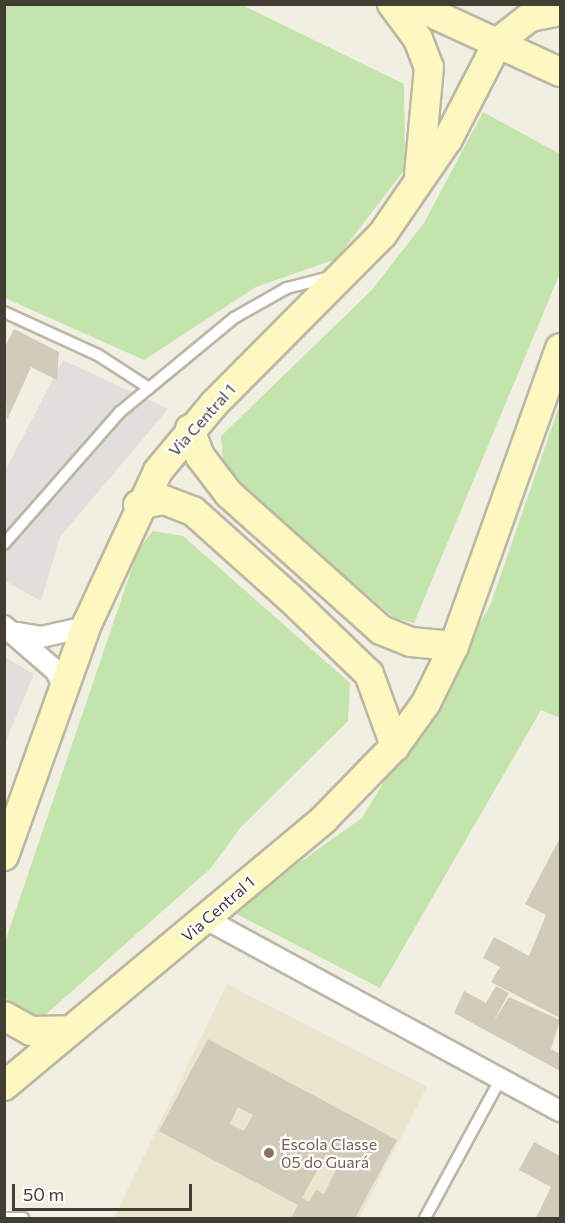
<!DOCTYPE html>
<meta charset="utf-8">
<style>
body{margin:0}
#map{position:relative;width:565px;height:1223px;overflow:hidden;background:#f1eee2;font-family:Commissioner,sans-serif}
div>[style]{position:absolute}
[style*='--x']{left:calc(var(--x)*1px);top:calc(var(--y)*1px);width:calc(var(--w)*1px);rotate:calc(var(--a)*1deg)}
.education>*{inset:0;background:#eae5cc}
.green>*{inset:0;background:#c3e5ab}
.parking>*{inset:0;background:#e1dfdb}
.building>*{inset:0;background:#d2cbb8}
.roads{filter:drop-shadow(2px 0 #bcb7a5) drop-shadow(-2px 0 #bcb7a5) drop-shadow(0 2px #bcb7a5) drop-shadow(0 -2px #bcb7a5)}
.service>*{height:10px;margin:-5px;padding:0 5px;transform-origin:5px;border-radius:5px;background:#fff}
.minor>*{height:20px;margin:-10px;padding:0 10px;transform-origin:10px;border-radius:10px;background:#fff}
.secondary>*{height:28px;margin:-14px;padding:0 14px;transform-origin:14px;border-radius:14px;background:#fdf7c0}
.dots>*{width:16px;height:16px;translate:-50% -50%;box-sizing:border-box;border:3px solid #fff;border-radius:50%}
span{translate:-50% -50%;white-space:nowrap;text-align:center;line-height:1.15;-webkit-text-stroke:4.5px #fff;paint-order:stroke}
.street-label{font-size:16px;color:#423e33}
.education-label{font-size:16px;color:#785e54}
.left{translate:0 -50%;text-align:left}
.frame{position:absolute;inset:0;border:6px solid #423e33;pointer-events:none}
.scale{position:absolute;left:12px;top:1184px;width:180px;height:27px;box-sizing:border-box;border:3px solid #423e33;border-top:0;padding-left:8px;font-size:18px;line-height:21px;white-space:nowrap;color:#423e33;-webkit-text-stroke:4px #fff;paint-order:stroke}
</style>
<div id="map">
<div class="education">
<i style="clip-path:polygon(227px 984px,427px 1087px,359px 1218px,114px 1218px)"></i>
</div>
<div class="green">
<i style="clip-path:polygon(5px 4px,242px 5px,404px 84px,405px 169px,336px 259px,256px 287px,144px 360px,5px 298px)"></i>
<i style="clip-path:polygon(483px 112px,560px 154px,560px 273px,414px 623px,394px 618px,224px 471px,221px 436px,371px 291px,424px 223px)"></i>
<i style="clip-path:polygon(560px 404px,560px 718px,541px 710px,380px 988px,231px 911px,362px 818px,490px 606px)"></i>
<i style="clip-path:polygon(153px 531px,183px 536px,350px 683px,348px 721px,240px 828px,211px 868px,44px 1016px,20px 1015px,6px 998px,4px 945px,138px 550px)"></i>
</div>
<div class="parking">
<i style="clip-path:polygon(63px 360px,168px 409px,60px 537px,41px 601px,5px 581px,4px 473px)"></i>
<i style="clip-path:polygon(5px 657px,34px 674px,5px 743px)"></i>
</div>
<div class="building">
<i style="clip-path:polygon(14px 329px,59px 352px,57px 380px,31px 367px,7px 420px,4px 349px)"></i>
<i style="clip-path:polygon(560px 838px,560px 1018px,491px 982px,500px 967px,483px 958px,494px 937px,529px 956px,546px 915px,525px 904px)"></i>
<i style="clip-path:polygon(496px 986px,509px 993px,492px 1024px,509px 997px,560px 1020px,551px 1049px,560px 1054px,560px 1071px,454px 1013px,464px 991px,486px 1003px)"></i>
<i style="clip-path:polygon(evenodd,208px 1039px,397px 1140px,355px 1218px,291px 1218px,298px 1205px,159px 1131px,208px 1039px,238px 1107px,253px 1115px,244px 1131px,230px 1124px,238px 1107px,208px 1039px,326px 1154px,340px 1162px,324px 1194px,316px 1190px,309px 1202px,302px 1198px,326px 1154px)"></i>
<i style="clip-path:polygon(534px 1142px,560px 1156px,560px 1218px,536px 1218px,551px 1187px,519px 1170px)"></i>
</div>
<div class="roads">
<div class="service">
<i style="--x:4;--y:312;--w:103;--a:24.6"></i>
<i style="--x:98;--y:355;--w:61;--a:32.9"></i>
<i style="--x:4;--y:544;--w:176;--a:-48.7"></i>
<i style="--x:120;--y:412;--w:148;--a:-39.5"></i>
<i style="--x:234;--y:318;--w:61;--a:-29.5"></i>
<i style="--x:287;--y:288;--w:44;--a:-14.3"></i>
<i style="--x:4;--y:1218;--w:19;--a:0"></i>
<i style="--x:425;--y:1218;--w:157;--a:-61.5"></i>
</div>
<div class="minor">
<i style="--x:4;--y:626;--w:69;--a:40.9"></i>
<i style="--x:56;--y:671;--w:23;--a:65"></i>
<i style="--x:17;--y:633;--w:24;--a:9"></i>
<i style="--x:41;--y:637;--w:46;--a:-12.5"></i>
<i style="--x:206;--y:919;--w:403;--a:28.5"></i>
</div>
<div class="secondary">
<i style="--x:392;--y:4;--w:44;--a:53.4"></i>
<i style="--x:418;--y:39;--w:30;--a:69"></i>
<i style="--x:429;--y:67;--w:107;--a:95.3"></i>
<i style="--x:412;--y:4;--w:163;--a:24.7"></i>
<i style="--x:190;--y:429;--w:29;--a:70"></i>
<i style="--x:200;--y:456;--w:48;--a:52.7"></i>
<i style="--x:229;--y:494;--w:204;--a:41.8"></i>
<i style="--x:381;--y:630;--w:32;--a:22"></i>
<i style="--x:411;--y:642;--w:43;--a:5.3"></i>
<i style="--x:138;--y:505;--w:26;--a:-11"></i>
<i style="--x:164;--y:500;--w:31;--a:21"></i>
<i style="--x:193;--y:511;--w:129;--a:41.9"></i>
<i style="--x:289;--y:597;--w:111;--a:43.9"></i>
<i style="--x:369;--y:674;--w:77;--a:70.1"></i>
<i style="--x:4;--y:856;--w:249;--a:-70.3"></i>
<i style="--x:88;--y:622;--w:166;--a:-65.1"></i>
<i style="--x:158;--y:471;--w:87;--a:-50.1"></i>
<i style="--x:214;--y:404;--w:238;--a:-45.2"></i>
<i style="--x:382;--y:235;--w:116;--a:-55.5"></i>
<i style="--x:448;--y:139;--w:109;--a:-62.7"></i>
<i style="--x:498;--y:42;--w:41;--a:-38"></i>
<i style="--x:530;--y:17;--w:31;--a:-11"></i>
<i style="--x:4;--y:1016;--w:31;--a:29"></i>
<i style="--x:31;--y:1031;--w:39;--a:-1"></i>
<i style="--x:4;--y:1086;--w:417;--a:-39.8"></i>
<i style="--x:324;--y:819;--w:102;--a:-45.8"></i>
<i style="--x:395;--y:746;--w:53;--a:-54.2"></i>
<i style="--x:426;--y:703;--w:64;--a:-63.8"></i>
<i style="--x:454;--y:646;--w:316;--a:-70.4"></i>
</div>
</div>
<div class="dots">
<i style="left:269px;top:1153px;background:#8d6e63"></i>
</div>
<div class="street-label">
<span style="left:202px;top:420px;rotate:-48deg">Via Central 1</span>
<span style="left:218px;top:909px;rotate:-41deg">Via Central 1</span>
</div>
<div class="education-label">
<span class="left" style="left:281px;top:1153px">Escola Classe<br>05 do Guará</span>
</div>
<div class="frame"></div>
<div class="scale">50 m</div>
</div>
